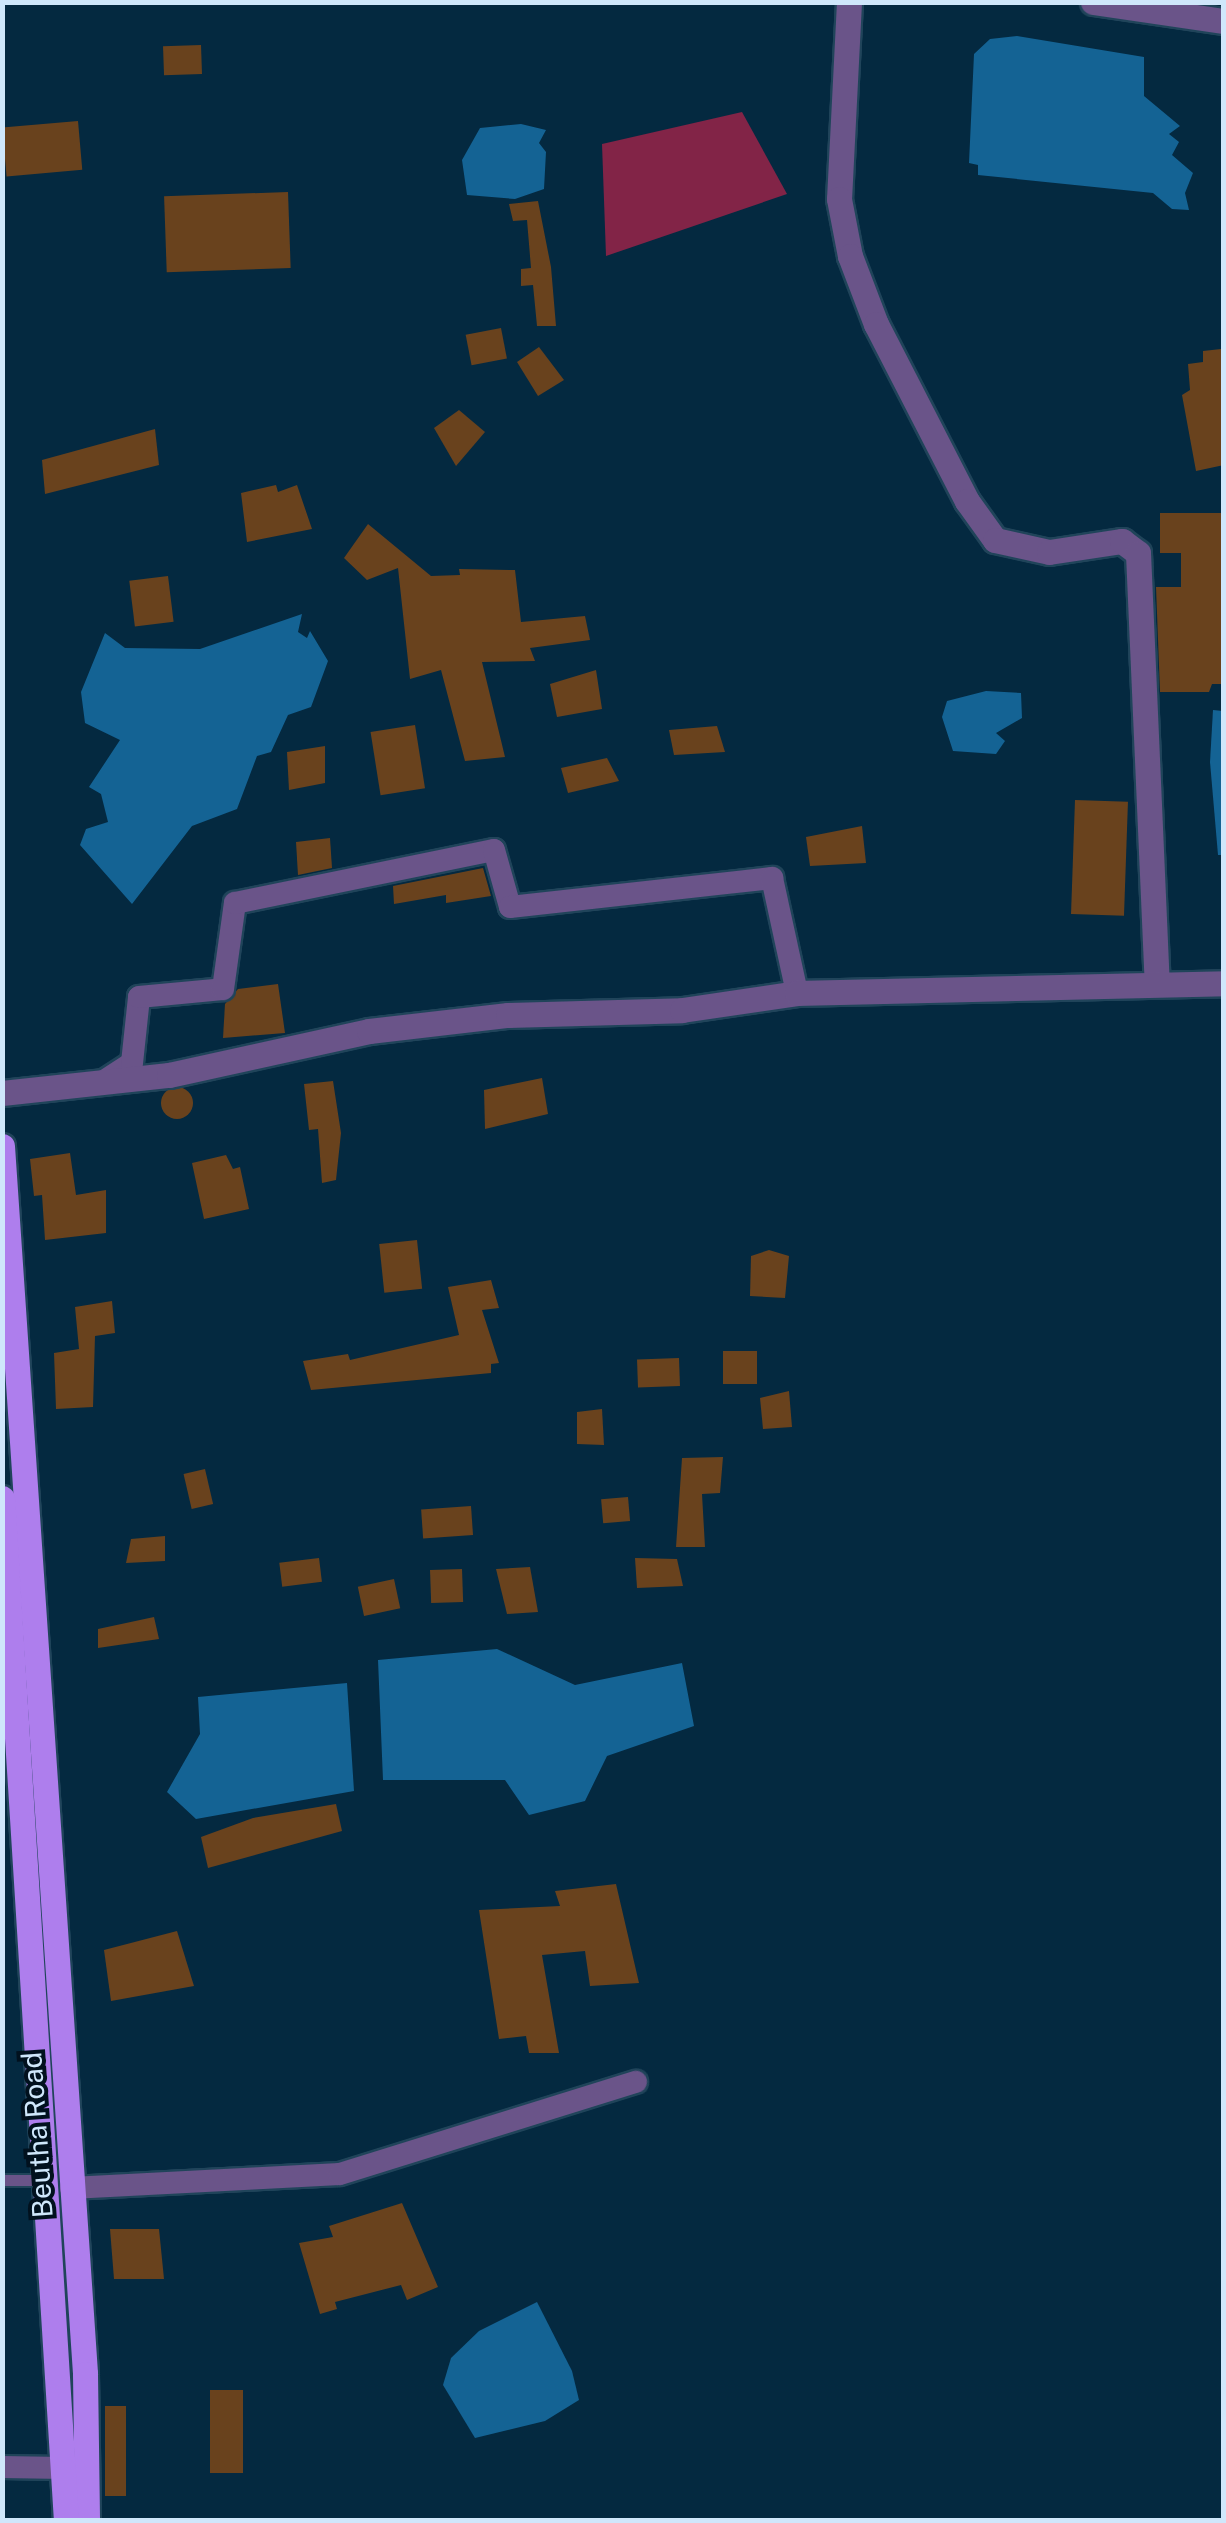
<!DOCTYPE html>
<style>
body{margin:0}
#map{position:relative;width:1226px;height:2523px;overflow:hidden;background:#042940;font-family:"Public Sans",sans-serif}
div>[style]{position:absolute}
[style*='--x']{left:calc(var(--x)*1px);top:calc(var(--y)*1px);width:calc(var(--w)*1px);rotate:calc(var(--a)*1deg)}
.green>*{inset:0;background:#822447}
.water>*{inset:0;background:#146394}
.building>*{inset:0;background:#69421d;transform-origin:0 0}
.round{border-radius:50%}
.roads{filter:drop-shadow(2px 0 #20445a) drop-shadow(-2px 0 #20445a) drop-shadow(0 2px #20445a) drop-shadow(0 -2px #20445a)}
.service>*{height:11px;margin:-5.5px;padding:0 5.5px;transform-origin:5.5px;border-radius:5.5px;background:#6a5489}
.minor>*{height:22px;margin:-11px;padding:0 11px;transform-origin:11px;border-radius:11px;background:#6a5489}
.tertiary>*{height:25px;margin:-12.5px;padding:0 12.5px;transform-origin:12.5px;border-radius:12.5px;background:#6a5489}
.primary>*{height:25px;margin:-12.5px;padding:0 12.5px;transform-origin:12.5px;border-radius:12.5px;background:#ae7eed}
span{translate:-50% -50%;white-space:nowrap;text-align:center;line-height:1.15;-webkit-text-stroke:8px #01111e;paint-order:stroke}
.street-label{font-size:28px;color:#cfe7fb}
.frame{position:absolute;inset:0;border:5px solid #cfe7fb;pointer-events:none}
</style>
<div id="map">
<div class="green">
<i style="clip-path:polygon(742px 112px,787px 194px,606px 256px,602px 144px)"></i>
</div>
<div class="water">
<i style="clip-path:polygon(1017px 36px,1144px 57px,1144px 96px,1180px 126px,1169px 134px,1179px 142px,1172px 155px,1193px 173px,1185px 193px,1189px 210px,1172px 209px,1153px 193px,978px 175px,978px 165px,969px 163px,974px 54px,990px 39px)"></i>
<i style="clip-path:polygon(521px 124px,546px 130px,539px 143px,546px 152px,544px 189px,515px 199px,467px 195px,462px 160px,480px 128px)"></i>
<i style="clip-path:polygon(302px 614px,298px 632px,307px 638px,310px 631px,328px 661px,311px 707px,288px 715px,271px 752px,257px 756px,237px 809px,192px 826px,132px 904px,80px 845px,86px 829px,108px 822px,101px 794px,89px 787px,120px 740px,85px 723px,81px 692px,105px 633px,125px 648px,200px 649px)"></i>
<i style="clip-path:polygon(986px 691px,1021px 693px,1022px 718px,996px 733px,1005px 741px,996px 754px,953px 751px,942px 717px,947px 701px)"></i>
<i style="clip-path:polygon(1213px 710px,1223px 711px,1223px 855px,1218px 855px,1210px 762px)"></i>
<i style="clip-path:polygon(497px 1649px,575px 1685px,682px 1663px,694px 1726px,607px 1756px,585px 1801px,529px 1815px,505px 1780px,383px 1780px,378px 1660px)"></i>
<i style="clip-path:polygon(347px 1683px,354px 1791px,196px 1819px,167px 1792px,200px 1734px,198px 1697px)"></i>
<i style="clip-path:polygon(537px 2302px,572px 2371px,579px 2400px,545px 2421px,475px 2438px,443px 2385px,451px 2358px,479px 2331px)"></i>
</div>
<div class="building">
<i style="left:201px;top:45px;width:29px;height:38px;rotate:88deg"></i>
<i style="left:78px;top:121px;width:49px;height:76px;rotate:85deg"></i>
<i style="left:288px;top:192px;width:76px;height:124px;rotate:88deg"></i>
<i style="clip-path:polygon(538px 201px,551px 267px,556px 326px,537px 326px,533px 285px,521px 286px,521px 269px,531px 268px,527px 220px,513px 221px,509px 204px)"></i>
<i style="left:501px;top:328px;width:31px;height:36px;rotate:79deg"></i>
<i style="clip-path:polygon(539px 347px,564px 380px,538px 396px,517px 362px)"></i>
<i style="clip-path:polygon(1221px 349px,1224px 465px,1196px 471px,1182px 395px,1190px 390px,1188px 364px,1203px 362px,1203px 351px)"></i>
<i style="clip-path:polygon(459px 410px,485px 432px,456px 466px,434px 428px)"></i>
<i style="clip-path:polygon(155px 429px,159px 465px,45px 494px,42px 460px)"></i>
<i style="clip-path:polygon(276px 485px,278px 492px,297px 485px,312px 529px,247px 542px,241px 493px)"></i>
<i style="clip-path:polygon(1160px 513px,1224px 513px,1224px 684px,1212px 684px,1209px 692px,1160px 692px,1156px 587px,1181px 587px,1181px 553px,1160px 553px)"></i>
<i style="clip-path:polygon(368px 524px,431px 576px,460px 575px,459px 569px,515px 570px,521px 622px,585px 616px,590px 640px,530px 648px,535px 661px,482px 662px,505px 757px,465px 761px,441px 670px,410px 679px,398px 568px,367px 580px,344px 558px)"></i>
<i style="left:168px;top:576px;width:46px;height:39px;rotate:83deg"></i>
<i style="clip-path:polygon(596px 670px,602px 709px,557px 717px,550px 684px)"></i>
<i style="left:415px;top:725px;width:64px;height:45px;rotate:81deg"></i>
<i style="clip-path:polygon(717px 726px,725px 752px,674px 755px,669px 730px)"></i>
<i style="clip-path:polygon(325px 746px,325px 783px,289px 790px,287px 752px)"></i>
<i style="clip-path:polygon(607px 758px,619px 781px,568px 793px,561px 768px)"></i>
<i style="left:1075px;top:800px;width:53px;height:114px;rotate:2deg"></i>
<i style="clip-path:polygon(862px 826px,866px 863px,810px 866px,806px 837px)"></i>
<i style="clip-path:polygon(330px 838px,332px 868px,298px 875px,296px 842px)"></i>
<i style="clip-path:polygon(483px 868px,491px 896px,446px 903px,446px 895px,394px 904px,393px 886px)"></i>
<i style="clip-path:polygon(278px 984px,285px 1033px,223px 1038px,225px 1004px,238px 989px)"></i>
<i style="clip-path:polygon(542px 1078px,548px 1114px,485px 1129px,484px 1090px)"></i>
<i style="clip-path:polygon(333px 1081px,341px 1133px,336px 1180px,322px 1183px,318px 1129px,309px 1130px,304px 1084px)"></i>
<i class="round" style="left:161px;top:1087px;width:32px;height:32px"></i>
<i style="clip-path:polygon(70px 1153px,76px 1195px,106px 1190px,106px 1233px,45px 1240px,42px 1195px,34px 1196px,30px 1159px)"></i>
<i style="clip-path:polygon(226px 1155px,233px 1169px,240px 1167px,249px 1209px,204px 1219px,192px 1163px)"></i>
<i style="left:417px;top:1240px;width:49px;height:38px;rotate:84deg"></i>
<i style="clip-path:polygon(769px 1250px,789px 1256px,785px 1298px,750px 1296px,751px 1256px)"></i>
<i style="clip-path:polygon(491px 1280px,499px 1308px,482px 1310px,499px 1363px,491px 1364px,491px 1373px,311px 1390px,303px 1361px,348px 1354px,350px 1360px,459px 1335px,448px 1287px)"></i>
<i style="clip-path:polygon(112px 1301px,115px 1333px,95px 1336px,93px 1407px,56px 1409px,54px 1353px,79px 1349px,75px 1307px)"></i>
<i style="left:757px;top:1351px;width:33px;height:34px;rotate:90deg"></i>
<i style="left:679px;top:1358px;width:28px;height:42px;rotate:88deg"></i>
<i style="clip-path:polygon(789px 1391px,792px 1427px,763px 1429px,760px 1398px)"></i>
<i style="clip-path:polygon(602px 1409px,604px 1445px,577px 1444px,577px 1412px)"></i>
<i style="clip-path:polygon(723px 1457px,720px 1493px,702px 1494px,705px 1547px,676px 1547px,682px 1458px)"></i>
<i style="left:205px;top:1469px;width:36px;height:22px;rotate:77deg"></i>
<i style="left:628px;top:1497px;width:24px;height:27px;rotate:85deg"></i>
<i style="left:471px;top:1506px;width:29px;height:50px;rotate:86deg"></i>
<i style="clip-path:polygon(165px 1536px,165px 1561px,126px 1563px,131px 1539px)"></i>
<i style="left:319px;top:1558px;width:24px;height:40px;rotate:83deg"></i>
<i style="clip-path:polygon(635px 1558px,677px 1559px,683px 1586px,637px 1588px)"></i>
<i style="clip-path:polygon(530px 1567px,538px 1612px,507px 1614px,496px 1569px)"></i>
<i style="left:462px;top:1569px;width:33px;height:32px;rotate:88deg"></i>
<i style="left:394px;top:1579px;width:30px;height:37px;rotate:78deg"></i>
<i style="clip-path:polygon(154px 1617px,159px 1639px,98px 1648px,98px 1629px)"></i>
<i style="clip-path:polygon(336px 1804px,342px 1831px,208px 1868px,201px 1837px,253px 1818px)"></i>
<i style="clip-path:polygon(616px 1884px,639px 1983px,590px 1986px,585px 1951px,542px 1955px,559px 2053px,529px 2053px,526px 2036px,499px 2039px,479px 1910px,560px 1906px,555px 1891px)"></i>
<i style="clip-path:polygon(177px 1931px,194px 1986px,111px 2001px,104px 1950px)"></i>
<i style="clip-path:polygon(402px 2203px,438px 2287px,407px 2300px,401px 2285px,335px 2302px,337px 2309px,320px 2314px,299px 2243px,333px 2237px,329px 2226px)"></i>
<i style="clip-path:polygon(110px 2229px,159px 2229px,164px 2279px,114px 2279px)"></i>
<i style="left:210px;top:2390px;width:33px;height:83px"></i>
<i style="left:105px;top:2406px;width:21px;height:90px"></i>
</div>
<div class="roads">
<div class="service">
<i style="--x:2;--y:2180;--w:41;--a:0"></i>
</div>
<div class="minor">
<i style="--x:104;--y:1081;--w:33;--a:-33"></i>
<i style="--x:132;--y:1063;--w:66;--a:-83.9"></i>
<i style="--x:139;--y:997;--w:84;--a:-5.4"></i>
<i style="--x:223;--y:989;--w:87;--a:-82.1"></i>
<i style="--x:235;--y:903;--w:264;--a:-11.6"></i>
<i style="--x:494;--y:850;--w:59;--a:74.3"></i>
<i style="--x:510;--y:907;--w:264;--a:-6.3"></i>
<i style="--x:772;--y:878;--w:118;--a:77.7"></i>
<i style="--x:71;--y:2188;--w:269;--a:-3"></i>
<i style="--x:340;--y:2174;--w:310;--a:-17.3"></i>
<i style="--x:2;--y:2467;--w:61;--a:0.9"></i>
</div>
<div class="tertiary">
<i style="--x:849;--y:2;--w:197;--a:92.9"></i>
<i style="--x:839;--y:199;--w:58;--a:79.1"></i>
<i style="--x:850;--y:256;--w:73;--a:69.1"></i>
<i style="--x:876;--y:324;--w:199;--a:62.8"></i>
<i style="--x:967;--y:501;--w:48;--a:54.3"></i>
<i style="--x:995;--y:540;--w:55;--a:12.5"></i>
<i style="--x:1049;--y:552;--w:74;--a:-8.6"></i>
<i style="--x:1122;--y:541;--w:20;--a:37"></i>
<i style="--x:1138;--y:553;--w:427;--a:87.5"></i>
<i style="--x:1093;--y:2;--w:132;--a:8.3"></i>
<i style="--x:2;--y:1093;--w:168;--a:-6.2"></i>
<i style="--x:169;--y:1075;--w:205;--a:-12.4"></i>
<i style="--x:369;--y:1031;--w:140;--a:-6.6"></i>
<i style="--x:508;--y:1015;--w:174;--a:-1.6"></i>
<i style="--x:682;--y:1010;--w:116;--a:-8.4"></i>
<i style="--x:797;--y:993;--w:427;--a:-1.3"></i>
</div>
<div class="primary">
<i style="--x:2;--y:1146;--w:1231;--a:86.13"></i>
<i style="--x:85;--y:2374;--w:146;--a:89.2"></i>
<i style="--x:2;--y:1498;--w:1024;--a:86.42"></i>
</div>
</div>
<div class="street-label">
<span style="left:37px;top:2135px;rotate:-94deg">Beutha Road</span>
</div>
<div class="frame"></div>
</div>
